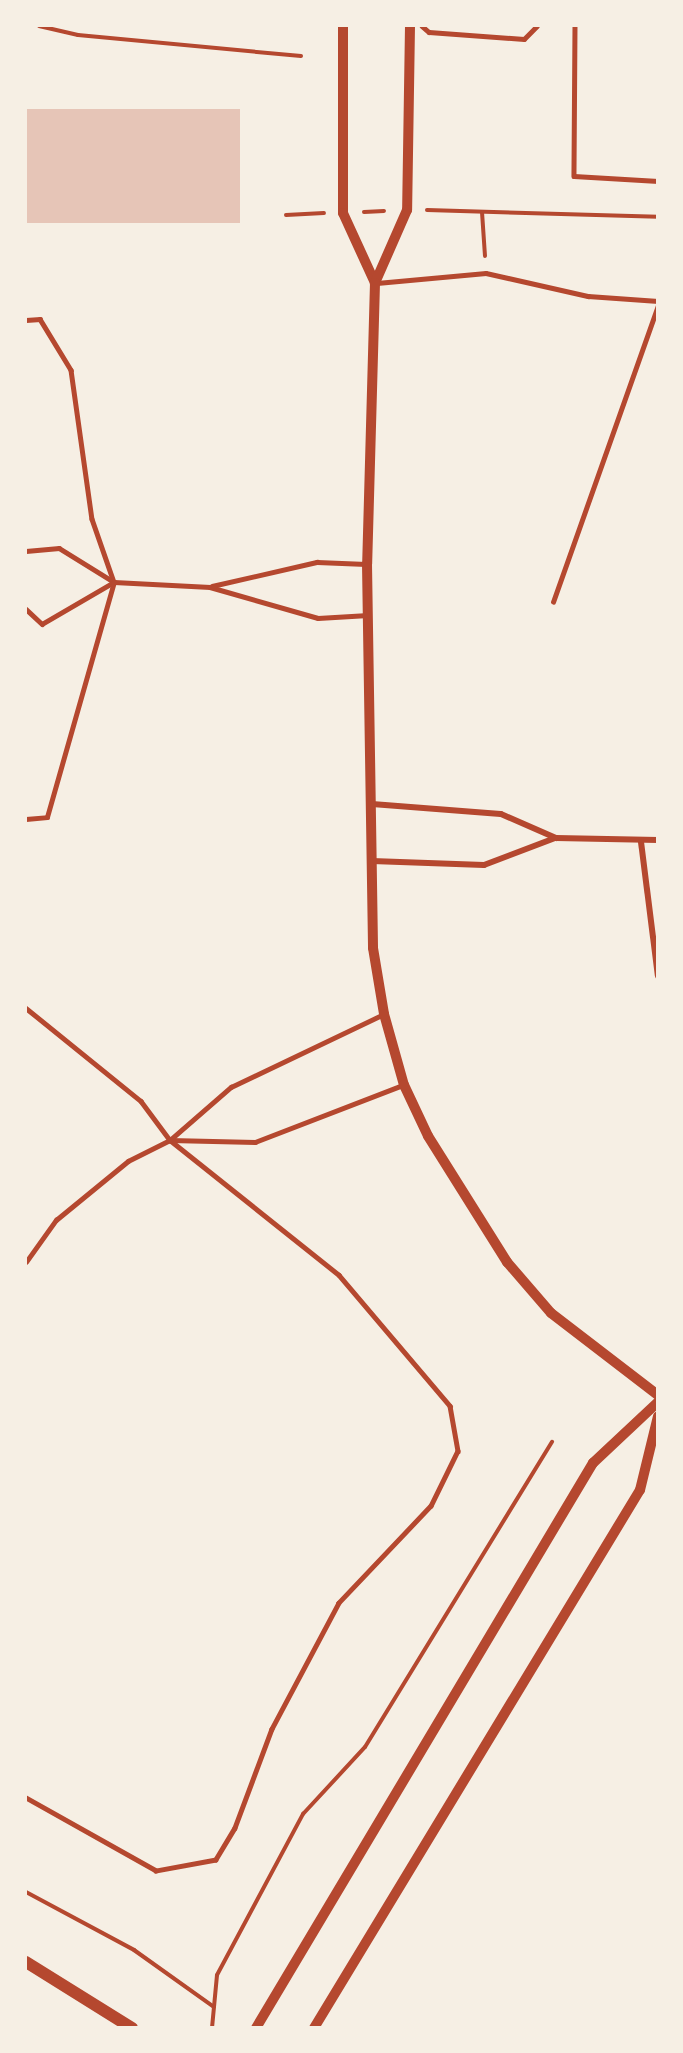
<!DOCTYPE html>
<style>
body{margin:0}
#map{position:relative;width:683px;height:2053px;overflow:hidden;background:#f6efe4;font-family:Commissioner,sans-serif}
div>[style]{position:absolute}
[style*='--x']{left:calc(var(--x)*1px);top:calc(var(--y)*1px);width:calc(var(--w)*1px);rotate:calc(var(--a)*1deg)}
.building>*{inset:0;background:#e6c5b7;transform-origin:0 0}
.path>*{height:4px;margin:-2px;padding:0 2px;transform-origin:2px;border-radius:2px;background:#b5482f}
.service>*{height:4.5px;margin:-2.25px;padding:0 2.25px;transform-origin:2.25px;border-radius:2.25px;background:#b5482f}
.minor>*{height:6px;margin:-3px;padding:0 3px;transform-origin:3px;border-radius:3px;background:#b5482f}
.tertiary>*{height:10px;margin:-5px;padding:0 5px;transform-origin:5px;border-radius:5px;background:#b5482f}
.secondary>*{height:12px;margin:-6px;padding:0 6px;transform-origin:6px;border-radius:6px;background:#b5482f}
span{translate:-50% -50%;white-space:nowrap;text-align:center;line-height:1.15;-webkit-text-stroke:6px #f6efe4;paint-order:stroke}
.frame{position:absolute;inset:0;border:27px solid #f6efe4;pointer-events:none}
</style>
<div id="map">
<div class="building">
<i style="left:26px;top:109px;width:214px;height:114px"></i>
</div>
<div class="path">
<i style="--x:39;--y:26;--w:40;--a:13"></i>
<i style="--x:78;--y:35;--w:224;--a:5.4"></i>
<i style="--x:427;--y:210;--w:231;--a:1.7"></i>
<i style="--x:364;--y:212;--w:20;--a:-3"></i>
<i style="--x:482;--y:212;--w:44;--a:86.1"></i>
<i style="--x:286;--y:215;--w:38;--a:-3"></i>
<i style="--x:26;--y:1892;--w:123;--a:28.2"></i>
<i style="--x:134;--y:1950;--w:98;--a:35.5"></i>
<i style="--x:212;--y:2028;--w:53;--a:-84.6"></i>
<i style="--x:217;--y:1975;--w:183;--a:-61.9"></i>
<i style="--x:303;--y:1814;--w:91;--a:-47.2"></i>
<i style="--x:365;--y:1747;--w:358;--a:-58.5"></i>
</div>
<div class="service">
<i style="--x:422;--y:26;--w:9;--a:41"></i>
<i style="--x:429;--y:32;--w:95;--a:4.2"></i>
<i style="--x:524;--y:39;--w:18;--a:-45"></i>
<i style="--x:575;--y:26;--w:150;--a:90.4"></i>
<i style="--x:574;--y:176;--w:84;--a:3.4"></i>
<i style="--x:377;--y:283;--w:109;--a:-5.2"></i>
<i style="--x:486;--y:273;--w:105;--a:12.7"></i>
<i style="--x:588;--y:296;--w:70;--a:4.1"></i>
<i style="--x:26;--y:320;--w:14;--a:-4"></i>
<i style="--x:40;--y:319;--w:60;--a:58.7"></i>
<i style="--x:71;--y:370;--w:150;--a:82"></i>
<i style="--x:92;--y:519;--w:67;--a:70.8"></i>
<i style="--x:114;--y:582;--w:96;--a:3"></i>
<i style="--x:210;--y:587;--w:112;--a:16"></i>
<i style="--x:318;--y:618;--w:50;--a:-3.4"></i>
<i style="--x:26;--y:551;--w:33;--a:-5"></i>
<i style="--x:59;--y:548;--w:65;--a:31.7"></i>
<i style="--x:212;--y:586;--w:108;--a:-12.9"></i>
<i style="--x:317;--y:562;--w:49;--a:2.3"></i>
<i style="--x:553;--y:602;--w:315;--a:-70.5"></i>
<i style="--x:26;--y:609;--w:22;--a:43"></i>
<i style="--x:42;--y:624;--w:83;--a:-30.3"></i>
<i style="--x:26;--y:819;--w:21;--a:-5"></i>
<i style="--x:47;--y:817;--w:244;--a:-74.1"></i>
<i style="--x:26;--y:1008;--w:148;--a:39"></i>
<i style="--x:141;--y:1101;--w:49;--a:53.4"></i>
<i style="--x:170;--y:1140;--w:216;--a:38.6"></i>
<i style="--x:339;--y:1275;--w:172;--a:49.7"></i>
<i style="--x:450;--y:1406;--w:46;--a:79.9"></i>
<i style="--x:458;--y:1451;--w:61;--a:116.1"></i>
<i style="--x:431;--y:1506;--w:134;--a:133.5"></i>
<i style="--x:339;--y:1603;--w:143;--a:118"></i>
<i style="--x:272;--y:1729;--w:106;--a:110.5"></i>
<i style="--x:235;--y:1828;--w:37;--a:121"></i>
<i style="--x:216;--y:1860;--w:61;--a:169.6"></i>
<i style="--x:156;--y:1871;--w:149;--a:-150.7"></i>
<i style="--x:170;--y:1140;--w:85;--a:1.3"></i>
<i style="--x:255;--y:1142;--w:159;--a:-21.1"></i>
<i style="--x:26;--y:1262;--w:52;--a:-54.5"></i>
<i style="--x:56;--y:1220;--w:93;--a:-39.3"></i>
<i style="--x:128;--y:1161;--w:47;--a:-26.6"></i>
<i style="--x:170;--y:1140;--w:81;--a:-41"></i>
<i style="--x:231;--y:1087;--w:170;--a:-25.5"></i>
</div>
<div class="minor">
<i style="--x:372;--y:804;--w:129;--a:4.4"></i>
<i style="--x:501;--y:814;--w:60;--a:23.6"></i>
<i style="--x:556;--y:838;--w:102;--a:1.1"></i>
<i style="--x:641;--y:842;--w:135;--a:82.8"></i>
<i style="--x:372;--y:861;--w:112;--a:2"></i>
<i style="--x:484;--y:865;--w:76;--a:-20.8"></i>
</div>
<div class="tertiary">
<i style="--x:343;--y:26;--w:187;--a:90"></i>
<i style="--x:343;--y:213;--w:77;--a:65.4"></i>
<i style="--x:410;--y:26;--w:184;--a:90.9"></i>
<i style="--x:407;--y:210;--w:80;--a:113.7"></i>
<i style="--x:375;--y:283;--w:281;--a:91.6"></i>
<i style="--x:367;--y:564;--w:384;--a:89.1"></i>
<i style="--x:373;--y:948;--w:67;--a:80.5"></i>
<i style="--x:384;--y:1014;--w:74;--a:74.3"></i>
<i style="--x:404;--y:1085;--w:56;--a:64.8"></i>
<i style="--x:428;--y:1136;--w:149;--a:57.9"></i>
<i style="--x:507;--y:1262;--w:67;--a:49.2"></i>
<i style="--x:551;--y:1313;--w:135;--a:37.5"></i>
<i style="--x:256;--y:2028;--w:658;--a:-59.19"></i>
<i style="--x:593;--y:1463;--w:89;--a:-43.2"></i>
<i style="--x:314;--y:2028;--w:629;--a:-58.79"></i>
<i style="--x:640;--y:1490;--w:76;--a:-76.3"></i>
</div>
<div class="secondary">
<i style="--x:26;--y:1962;--w:125;--a:31.9"></i>
</div>
<div class="frame"></div>
</div>
